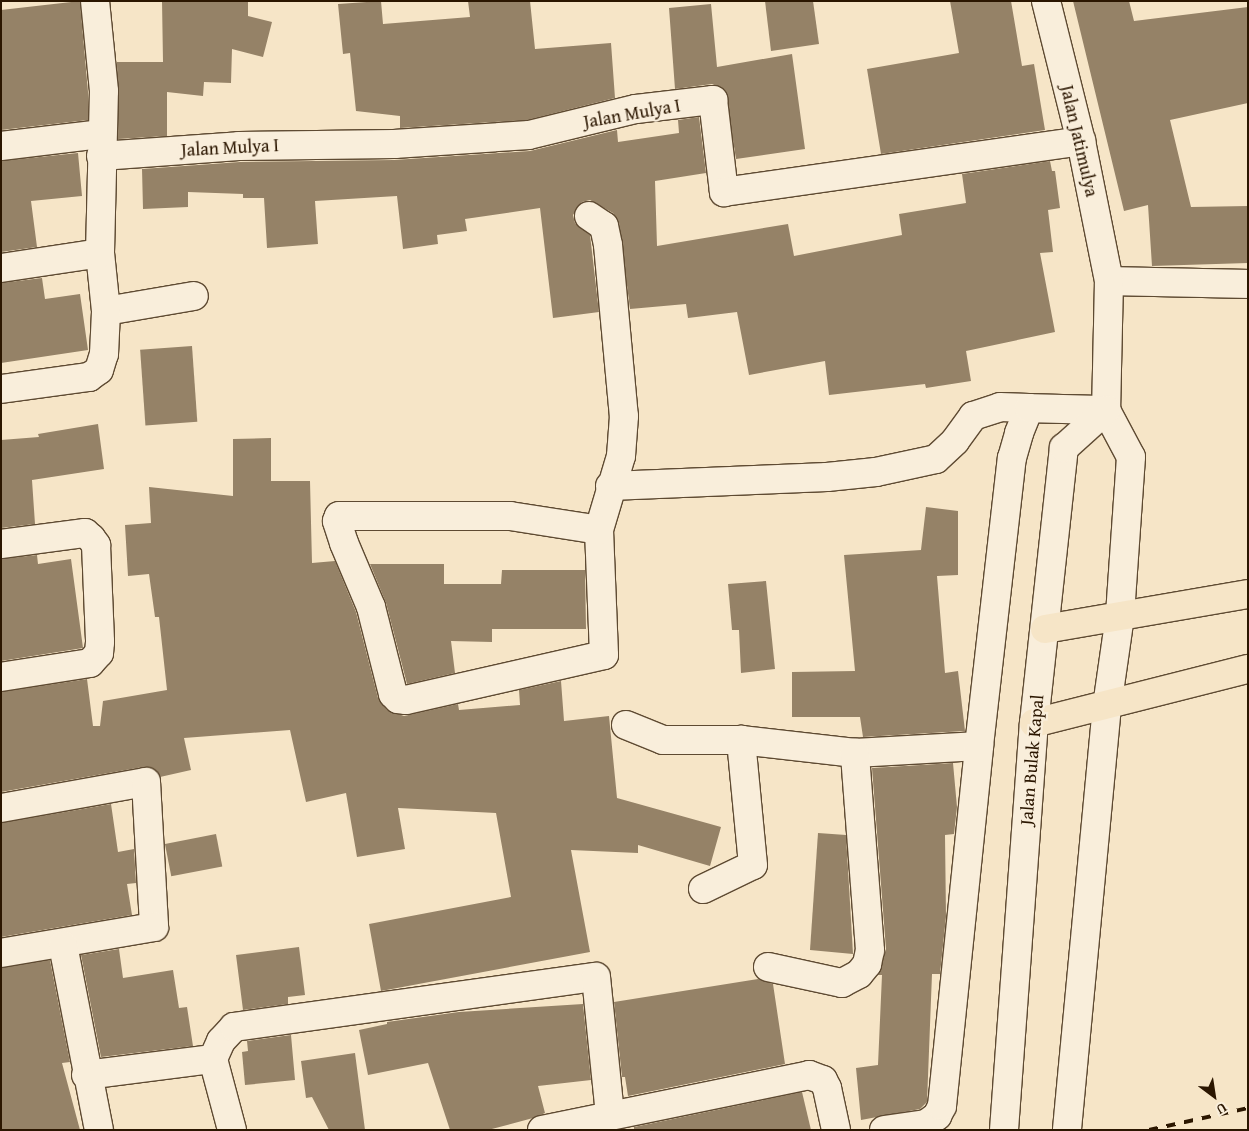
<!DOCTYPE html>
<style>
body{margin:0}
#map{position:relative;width:1249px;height:1131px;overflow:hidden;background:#f6e5c7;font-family:"Gentium Book Plus",serif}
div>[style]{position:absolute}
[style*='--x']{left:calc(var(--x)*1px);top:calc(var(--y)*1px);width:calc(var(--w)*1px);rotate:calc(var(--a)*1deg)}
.building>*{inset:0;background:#958267;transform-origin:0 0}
.roads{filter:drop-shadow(1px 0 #5e4a32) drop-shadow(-1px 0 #5e4a32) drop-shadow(0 1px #5e4a32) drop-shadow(0 -1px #5e4a32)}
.minor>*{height:28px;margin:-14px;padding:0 14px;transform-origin:14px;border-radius:14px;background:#f9eedb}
.tertiary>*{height:28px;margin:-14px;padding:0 14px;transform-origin:14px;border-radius:14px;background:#f9eedb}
.secondary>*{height:28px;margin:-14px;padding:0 14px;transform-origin:14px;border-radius:14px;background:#f9eedb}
.motorway>*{height:28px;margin:-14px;padding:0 14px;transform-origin:14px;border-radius:14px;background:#f6e5c7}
.rail>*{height:4px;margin-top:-2px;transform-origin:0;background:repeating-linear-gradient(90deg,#2b1600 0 9px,transparent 0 18px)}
span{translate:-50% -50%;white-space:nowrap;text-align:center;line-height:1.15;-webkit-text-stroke:4.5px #f9eedb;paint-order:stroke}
.street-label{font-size:18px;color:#2b1600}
.frame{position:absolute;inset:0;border:2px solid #2b1600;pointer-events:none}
.north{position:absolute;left:1189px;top:1071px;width:50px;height:50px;-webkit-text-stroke:4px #f9eedb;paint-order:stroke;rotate:149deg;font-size:14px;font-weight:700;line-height:20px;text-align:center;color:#2b1600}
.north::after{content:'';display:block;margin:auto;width:18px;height:22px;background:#2b1600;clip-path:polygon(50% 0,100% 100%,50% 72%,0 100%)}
</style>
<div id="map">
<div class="building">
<i style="clip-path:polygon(80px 1px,88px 92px,88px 120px,1px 130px,1px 10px)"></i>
<i style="clip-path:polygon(162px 1px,248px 1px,248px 16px,272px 22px,263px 57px,232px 49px,231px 83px,204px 82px,203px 96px,167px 92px,167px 136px,118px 139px,117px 62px,163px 62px)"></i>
<i style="clip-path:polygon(381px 1px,383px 24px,470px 17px,468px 1px,530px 1px,535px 49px,611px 43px,615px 98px,527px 120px,400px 128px,400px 116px,356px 111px,350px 53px,343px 54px,338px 4px)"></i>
<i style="clip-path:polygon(765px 1px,813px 1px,819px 44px,771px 51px)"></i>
<i style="clip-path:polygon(950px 1px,1011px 1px,1022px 66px,1034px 64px,1045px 130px,881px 154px,867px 69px,959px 53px)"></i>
<i style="clip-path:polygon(1073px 1px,1129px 1px,1134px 21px,1248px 7px,1248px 103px,1170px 120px,1191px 207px,1248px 206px,1248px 263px,1152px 266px,1148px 205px,1124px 211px)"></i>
<i style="clip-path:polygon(711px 4px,717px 67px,792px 54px,805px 149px,736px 159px,725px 90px,712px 84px,675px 89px,669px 8px)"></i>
<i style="clip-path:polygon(699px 117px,706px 173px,655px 181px,657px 246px,788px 224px,794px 256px,902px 235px,899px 214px,966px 203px,962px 174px,1050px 161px,1052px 171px,1055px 171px,1060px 208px,1048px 210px,1053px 252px,1040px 253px,1055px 332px,966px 351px,971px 381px,926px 388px,925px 384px,829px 395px,825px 361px,749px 375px,737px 312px,688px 318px,686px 304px,630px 309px,619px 223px,613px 213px,590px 200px,582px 202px,573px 215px,575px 223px,590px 235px,599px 312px,553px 318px,540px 208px,465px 219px,467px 231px,437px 235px,438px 244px,403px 249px,397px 196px,315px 201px,318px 244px,267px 248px,264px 198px,243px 198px,243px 194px,188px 192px,188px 207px,143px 209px,142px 169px,240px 162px,394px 160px,530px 151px,617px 130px,618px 142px,679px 133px,678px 120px)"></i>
<i style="clip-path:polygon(78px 153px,82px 196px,31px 201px,37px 247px,1px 252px,1px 161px)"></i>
<i style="clip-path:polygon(42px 278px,45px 299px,80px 294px,88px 350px,1px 363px,1px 283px)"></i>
<i style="left:192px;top:346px;width:76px;height:52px;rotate:86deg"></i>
<i style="clip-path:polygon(98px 424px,104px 469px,32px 480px,35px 524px,1px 528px,1px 440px,39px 437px,38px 434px)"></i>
<i style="clip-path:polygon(271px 438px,271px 481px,310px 481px,312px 563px,335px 561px,356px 612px,378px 698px,387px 710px,404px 716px,458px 704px,459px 710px,520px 705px,519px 690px,561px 681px,564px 721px,609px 716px,617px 798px,721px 827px,710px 866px,638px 845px,638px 853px,571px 850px,590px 952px,381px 991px,369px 924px,511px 897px,496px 813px,398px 808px,405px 849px,357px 857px,346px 793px,306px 802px,290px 730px,184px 738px,191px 770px,160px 777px,152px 768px,143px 767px,1px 792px,1px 692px,87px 679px,93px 726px,100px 726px,103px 701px,167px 690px,159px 617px,155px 617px,149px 574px,128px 576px,125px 525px,151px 523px,149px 487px,233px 496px,233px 439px)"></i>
<i style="clip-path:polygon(926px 507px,958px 511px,958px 575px,937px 576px,945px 673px,958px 671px,965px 731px,863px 737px,860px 717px,792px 717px,792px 672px,855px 671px,844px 555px,921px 550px)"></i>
<i style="clip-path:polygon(37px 555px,38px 564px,71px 559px,83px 648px,1px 661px,1px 559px)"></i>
<i style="clip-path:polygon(370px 564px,444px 564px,444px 584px,501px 584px,502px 570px,585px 570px,586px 629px,492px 629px,492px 642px,451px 641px,455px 673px,407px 684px,386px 603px)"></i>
<i style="clip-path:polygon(766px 581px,775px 669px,741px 673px,739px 630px,732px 630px,728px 584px)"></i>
<i style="clip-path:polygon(953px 763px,957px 807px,954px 834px,945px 835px,946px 917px,940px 974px,932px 974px,927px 1102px,920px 1109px,861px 1120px,856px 1068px,878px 1065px,882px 975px,878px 975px,886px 949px,872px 768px)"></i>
<i style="clip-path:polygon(111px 804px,118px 852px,134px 849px,136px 883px,127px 884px,132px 915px,1px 937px,1px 823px)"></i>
<i style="clip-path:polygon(818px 833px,846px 835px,853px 954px,810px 950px)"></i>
<i style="left:216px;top:834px;width:33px;height:52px;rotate:79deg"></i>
<i style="clip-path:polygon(299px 947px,305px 995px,288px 997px,288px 1004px,243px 1010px,236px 955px)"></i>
<i style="clip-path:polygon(119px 949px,123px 978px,173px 970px,179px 1008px,187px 1007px,193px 1046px,101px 1057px,81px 955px)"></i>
<i style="clip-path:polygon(50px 960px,70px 1062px,62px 1063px,80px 1130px,1px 1130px,1px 968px)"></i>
<i style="clip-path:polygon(758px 979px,773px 984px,785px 1064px,628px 1096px,625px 1077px,622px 1077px,614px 1002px)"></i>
<i style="clip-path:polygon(583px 1004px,591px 1080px,538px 1086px,545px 1113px,533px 1118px,488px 1130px,450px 1130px,428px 1063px,368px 1075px,359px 1030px,387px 1024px,387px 1022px,459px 1012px)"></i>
<i style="clip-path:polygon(291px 1035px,295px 1080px,245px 1085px,242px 1052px,248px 1051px,247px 1041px)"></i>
<i style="clip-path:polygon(355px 1053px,365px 1130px,329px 1130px,312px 1097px,306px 1098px,301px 1061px)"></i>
<i style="clip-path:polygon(802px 1092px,811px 1130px,634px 1130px,634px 1127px)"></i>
</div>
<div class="roads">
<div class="minor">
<i style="--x:1;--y:146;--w:102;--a:-6.8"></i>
<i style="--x:101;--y:156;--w:138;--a:-4.1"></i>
<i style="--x:239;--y:146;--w:155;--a:-0.7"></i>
<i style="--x:394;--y:144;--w:135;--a:-3.8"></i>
<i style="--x:529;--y:135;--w:110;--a:-13.7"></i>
<i style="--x:636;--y:109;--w:78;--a:-6.7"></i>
<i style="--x:713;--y:100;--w:93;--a:83.2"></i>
<i style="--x:724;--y:192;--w:361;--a:-8.1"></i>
<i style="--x:589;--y:216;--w:18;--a:34"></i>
<i style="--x:604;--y:226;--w:19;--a:78"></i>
<i style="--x:608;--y:245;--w:172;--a:84.7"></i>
<i style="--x:624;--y:416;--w:40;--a:94.3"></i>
<i style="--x:621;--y:456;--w:77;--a:106.6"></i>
<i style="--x:599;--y:530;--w:125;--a:87.7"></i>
<i style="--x:604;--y:655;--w:203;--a:167.2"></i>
<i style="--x:406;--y:700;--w:8;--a:-173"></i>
<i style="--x:398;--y:699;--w:7;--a:-135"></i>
<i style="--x:393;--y:694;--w:90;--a:-104.2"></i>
<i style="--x:371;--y:607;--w:69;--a:-112.9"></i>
<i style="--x:344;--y:543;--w:23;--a:-108"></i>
<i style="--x:337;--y:521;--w:5;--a:-68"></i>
<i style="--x:339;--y:516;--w:171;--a:0"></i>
<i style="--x:510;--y:516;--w:90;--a:8.9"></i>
<i style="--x:1;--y:268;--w:100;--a:-8.6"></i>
<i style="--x:106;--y:311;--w:89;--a:-9.7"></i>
<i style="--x:1;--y:389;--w:89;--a:-7.8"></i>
<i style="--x:89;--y:377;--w:12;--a:-35"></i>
<i style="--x:99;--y:370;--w:17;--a:-73"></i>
<i style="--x:104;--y:354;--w:43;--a:-87.3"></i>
<i style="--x:106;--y:311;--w:58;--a:-95.9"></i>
<i style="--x:100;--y:253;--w:162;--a:-88.6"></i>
<i style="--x:104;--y:91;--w:90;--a:-95.7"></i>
<i style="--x:610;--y:486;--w:217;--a:-2.4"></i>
<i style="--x:827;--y:477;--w:49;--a:-5.8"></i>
<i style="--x:876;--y:472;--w:61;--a:-12.2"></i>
<i style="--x:936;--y:459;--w:26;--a:-43"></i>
<i style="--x:955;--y:441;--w:31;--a:-54"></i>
<i style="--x:973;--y:416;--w:28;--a:-18"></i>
<i style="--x:1000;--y:407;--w:29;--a:2"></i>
<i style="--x:1;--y:544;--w:85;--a:-7.5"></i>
<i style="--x:85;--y:533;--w:8;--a:40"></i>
<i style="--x:91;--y:538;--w:9;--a:54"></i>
<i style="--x:96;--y:545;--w:97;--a:87.6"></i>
<i style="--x:100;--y:642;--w:11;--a:95"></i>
<i style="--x:99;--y:653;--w:13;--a:132"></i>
<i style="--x:90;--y:663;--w:90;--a:171.1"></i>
<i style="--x:626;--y:725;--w:40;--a:22"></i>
<i style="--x:663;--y:740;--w:78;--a:0"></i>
<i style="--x:741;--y:740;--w:115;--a:6.5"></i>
<i style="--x:855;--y:753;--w:124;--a:-3.2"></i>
<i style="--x:1;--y:808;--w:147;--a:-10.2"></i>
<i style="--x:146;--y:782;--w:145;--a:86.8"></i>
<i style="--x:154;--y:927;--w:155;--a:170.4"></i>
<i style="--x:703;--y:889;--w:55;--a:-25.6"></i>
<i style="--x:753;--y:865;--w:126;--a:-95.5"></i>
<i style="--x:63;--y:945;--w:188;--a:79"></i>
<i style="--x:768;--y:967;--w:76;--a:12.2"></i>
<i style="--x:842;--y:983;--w:19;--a:-28"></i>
<i style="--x:859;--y:974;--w:13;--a:-51"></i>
<i style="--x:867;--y:964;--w:14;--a:-78"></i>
<i style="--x:870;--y:950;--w:198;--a:-94.4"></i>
<i style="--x:86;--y:1075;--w:128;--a:-7.2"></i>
<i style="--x:232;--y:1130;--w:73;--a:-105"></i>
<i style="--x:213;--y:1059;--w:20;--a:-66"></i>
<i style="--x:221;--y:1041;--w:19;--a:-47"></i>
<i style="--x:234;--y:1027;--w:365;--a:-7.9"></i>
<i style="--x:596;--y:977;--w:139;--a:84.2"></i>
<i style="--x:542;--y:1130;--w:273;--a:-11.6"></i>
<i style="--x:809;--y:1075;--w:15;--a:20"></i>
<i style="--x:823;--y:1080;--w:9;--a:63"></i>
<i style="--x:827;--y:1088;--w:43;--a:77.9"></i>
<i style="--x:884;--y:1130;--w:42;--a:-8.1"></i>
<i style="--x:926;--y:1124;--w:14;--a:-36"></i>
<i style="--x:937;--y:1116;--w:11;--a:-63"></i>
<i style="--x:942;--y:1106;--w:362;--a:-84.1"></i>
<i style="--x:979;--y:746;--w:290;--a:-83.5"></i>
<i style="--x:1012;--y:458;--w:26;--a:-74"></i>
<i style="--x:1019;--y:433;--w:27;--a:-68"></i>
<i style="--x:1029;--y:408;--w:77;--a:1.5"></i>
</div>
<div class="tertiary">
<i style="--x:1109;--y:281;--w:139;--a:1.2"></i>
</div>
<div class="secondary">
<i style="--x:1046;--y:1;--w:144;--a:76"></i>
<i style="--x:1081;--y:141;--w:143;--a:78.7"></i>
<i style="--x:1109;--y:281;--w:129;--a:91.3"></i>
<i style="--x:1106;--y:410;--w:53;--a:62"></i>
<i style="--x:1131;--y:457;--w:159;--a:94"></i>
<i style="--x:1120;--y:616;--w:91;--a:98.2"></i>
<i style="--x:1107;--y:706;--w:426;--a:95.4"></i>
<i style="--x:1004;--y:1130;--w:408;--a:-85.8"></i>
<i style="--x:1034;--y:723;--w:277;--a:-83.8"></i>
<i style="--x:1064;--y:448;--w:57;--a:-42.1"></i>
</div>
<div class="motorway">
<i style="--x:1045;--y:629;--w:206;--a:-9.8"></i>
<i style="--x:1034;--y:723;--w:221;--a:-14.2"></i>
</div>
</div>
<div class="rail">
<i style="--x:1149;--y:1130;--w:101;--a:-12.5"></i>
</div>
<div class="street-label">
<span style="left:632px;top:114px;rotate:-10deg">Jalan Mulya I</span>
<span style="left:1079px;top:141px;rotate:77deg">Jalan Jatimulya</span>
<span style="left:230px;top:148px;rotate:-3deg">Jalan Mulya I</span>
<span style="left:1032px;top:760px;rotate:-85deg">Jalan Bulak Kapal</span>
</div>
<div class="frame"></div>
<div class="north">U</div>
</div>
